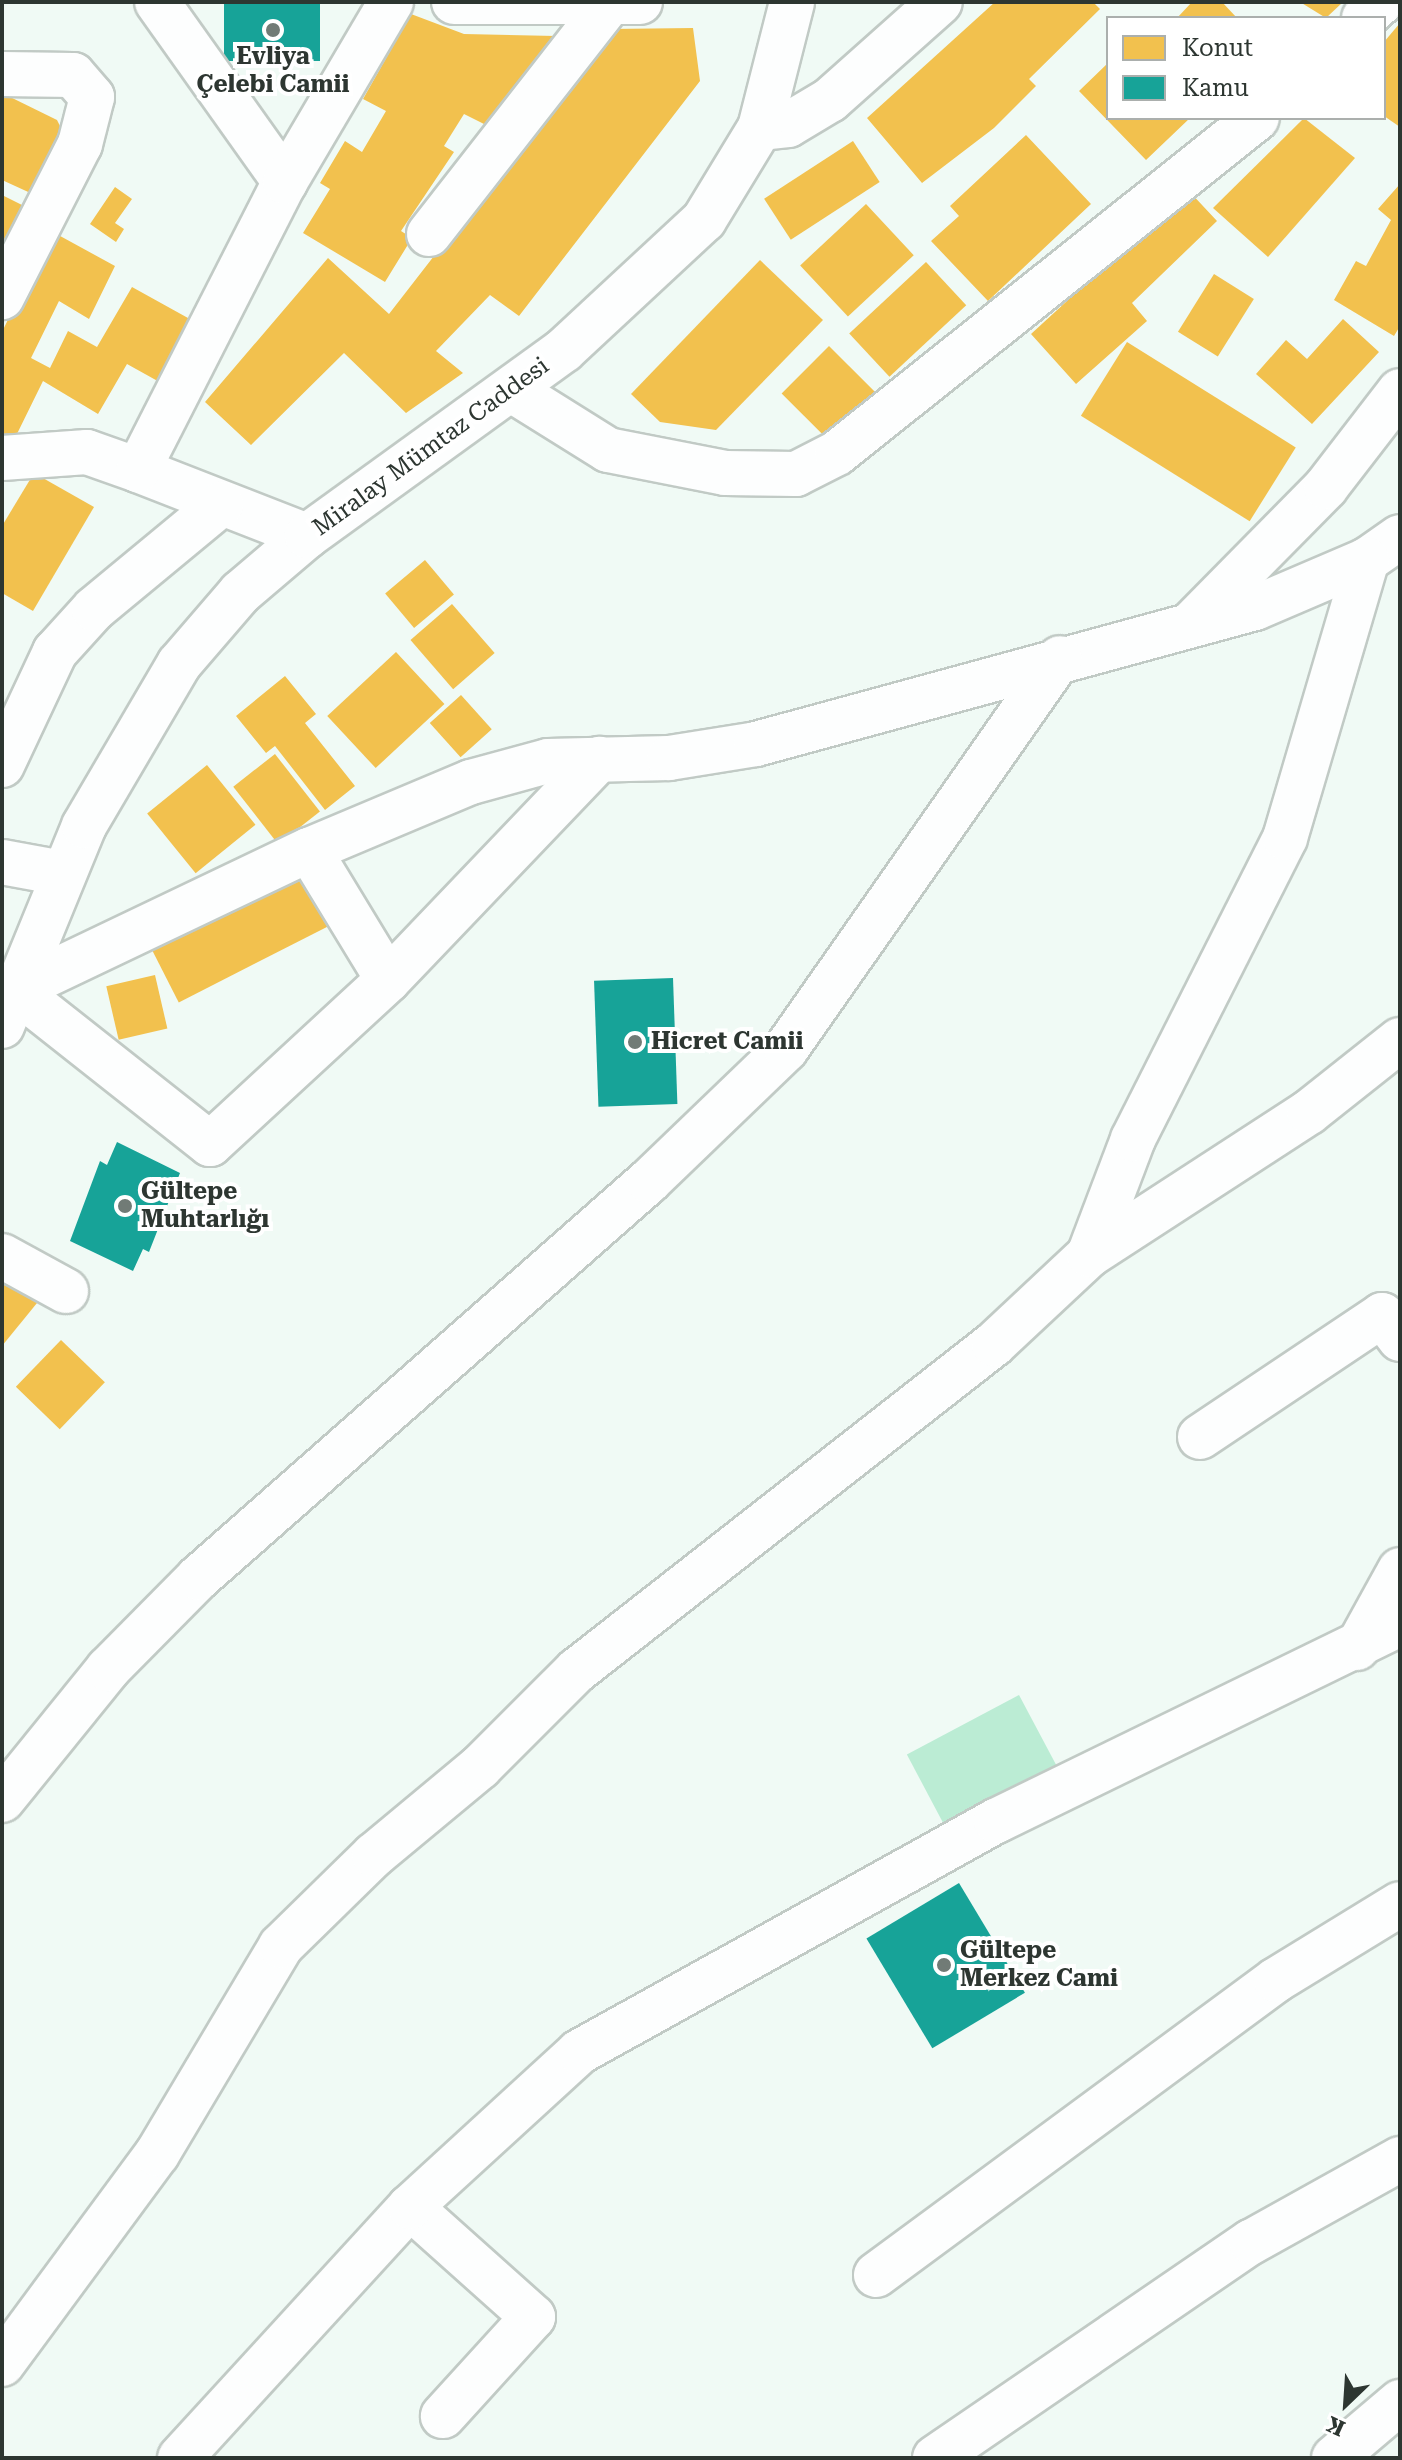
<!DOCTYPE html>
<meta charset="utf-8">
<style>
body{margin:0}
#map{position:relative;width:1402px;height:2460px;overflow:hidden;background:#f0faf5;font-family:"Roboto Serif",serif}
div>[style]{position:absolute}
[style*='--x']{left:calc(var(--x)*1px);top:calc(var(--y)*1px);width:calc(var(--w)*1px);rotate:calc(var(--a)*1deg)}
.green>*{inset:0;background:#bbecd4;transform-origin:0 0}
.homes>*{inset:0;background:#f2c14e;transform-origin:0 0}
.public>*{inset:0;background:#17a398;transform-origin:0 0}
.roads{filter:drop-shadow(2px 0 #c1cac5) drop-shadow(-2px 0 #c1cac5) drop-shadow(0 2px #c1cac5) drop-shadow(0 -2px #c1cac5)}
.minor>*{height:44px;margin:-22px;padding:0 22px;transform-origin:22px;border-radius:22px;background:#fdfefe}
.major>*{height:44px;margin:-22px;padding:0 22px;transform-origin:22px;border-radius:22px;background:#fdfefe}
.dots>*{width:22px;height:22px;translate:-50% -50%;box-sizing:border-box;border:4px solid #fff;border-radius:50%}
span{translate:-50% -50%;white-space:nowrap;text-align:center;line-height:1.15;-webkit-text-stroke:8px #fff;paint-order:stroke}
.poi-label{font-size:24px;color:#2d3631;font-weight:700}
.left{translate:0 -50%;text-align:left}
.street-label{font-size:24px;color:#2d3631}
.frame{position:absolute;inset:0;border:4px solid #2d3631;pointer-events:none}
.legend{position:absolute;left:1106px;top:16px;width:280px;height:104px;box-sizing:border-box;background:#fff;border:2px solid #abafad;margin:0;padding:10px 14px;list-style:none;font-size:24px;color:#2d3631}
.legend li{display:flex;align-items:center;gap:16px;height:40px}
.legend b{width:40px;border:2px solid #abafad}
.north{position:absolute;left:1306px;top:2364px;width:80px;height:80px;-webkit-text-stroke:6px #fff;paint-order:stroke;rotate:205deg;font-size:22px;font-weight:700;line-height:32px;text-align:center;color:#2d3631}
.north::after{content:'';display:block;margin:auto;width:28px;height:36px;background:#2d3631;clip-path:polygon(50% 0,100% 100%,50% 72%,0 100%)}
</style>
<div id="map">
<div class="green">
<i style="left:1019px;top:1695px;width:81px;height:127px;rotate:62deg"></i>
</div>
<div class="homes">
<i style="clip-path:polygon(995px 2px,1093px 2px,1100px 9px,1029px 79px,1036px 86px,994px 128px,922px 183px,867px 118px)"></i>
<i style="clip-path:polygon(1192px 2px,1222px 2px,1237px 18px,1177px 18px)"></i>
<i style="clip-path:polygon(1300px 2px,1343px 2px,1326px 18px)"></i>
<i style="clip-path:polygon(411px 14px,464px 34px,556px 36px,488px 126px,464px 114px,444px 146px,454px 152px,401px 231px,412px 238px,385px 282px,303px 233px,330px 189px,320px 183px,345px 141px,362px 152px,386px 111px,363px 99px)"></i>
<i style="clip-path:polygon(1400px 23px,1400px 127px,1384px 116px,1384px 42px)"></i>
<i style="clip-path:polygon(693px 28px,700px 81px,519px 316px,490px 295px,436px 351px,463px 373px,406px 413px,344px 353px,251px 445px,205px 402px,328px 258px,389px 314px,610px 29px)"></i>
<i style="clip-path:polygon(1108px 63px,1108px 118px,1190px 118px,1146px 160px,1079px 91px)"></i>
<i style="clip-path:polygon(2px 93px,57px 120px,65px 136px,37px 196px,2px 180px)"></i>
<i style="clip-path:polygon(1304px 118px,1355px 158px,1268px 257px,1213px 208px)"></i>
<i style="clip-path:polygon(1026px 135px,1091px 204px,988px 301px,931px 241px,959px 216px,950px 206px)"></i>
<i style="left:853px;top:141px;width:49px;height:106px;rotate:57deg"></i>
<i style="clip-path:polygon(1400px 184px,1400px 326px,1394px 336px,1334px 300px,1356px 261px,1366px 266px,1391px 220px,1378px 209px)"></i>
<i style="clip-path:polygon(115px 187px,132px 199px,115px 223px,124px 229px,116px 242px,90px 224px)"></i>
<i style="clip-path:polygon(1188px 190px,1217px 221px,1132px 303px,1147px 321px,1076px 384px,1031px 334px)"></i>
<i style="clip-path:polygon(2px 195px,24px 206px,2px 252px)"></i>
<i style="left:866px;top:204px;width:70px;height:90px;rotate:47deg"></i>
<i style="clip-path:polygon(51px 231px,115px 266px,89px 319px,59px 301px,31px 358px,50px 368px,68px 331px,97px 347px,132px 287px,197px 323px,163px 384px,127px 364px,98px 414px,43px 381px,13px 442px,2px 437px,2px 332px)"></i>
<i style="clip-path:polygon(760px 260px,823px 320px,716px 430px,660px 422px,631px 394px)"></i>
<i style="left:926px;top:262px;width:59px;height:105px;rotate:47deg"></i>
<i style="left:1214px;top:274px;width:47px;height:68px;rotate:32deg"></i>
<i style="clip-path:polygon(1343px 319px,1379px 352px,1312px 424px,1256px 374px,1286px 340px,1307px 359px)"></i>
<i style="left:1127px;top:342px;width:199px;height:87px;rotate:32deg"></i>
<i style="left:829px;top:346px;width:68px;height:67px;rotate:45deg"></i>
<i style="clip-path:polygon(34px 473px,94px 507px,33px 611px,2px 593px,2px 526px)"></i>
<i style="left:425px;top:560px;width:45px;height:52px;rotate:50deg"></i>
<i style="left:452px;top:604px;width:65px;height:55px;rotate:49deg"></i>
<i style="left:396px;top:652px;width:71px;height:94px;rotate:47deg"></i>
<i style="clip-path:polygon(285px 676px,316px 714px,305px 723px,355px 786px,325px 810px,275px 746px,266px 753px,236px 716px)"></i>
<i style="left:461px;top:695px;width:46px;height:42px;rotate:48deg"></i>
<i style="left:275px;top:754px;width:73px;height:53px;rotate:52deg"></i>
<i style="left:207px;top:765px;width:77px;height:77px;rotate:51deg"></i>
<i style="left:303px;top:874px;width:58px;height:169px;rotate:63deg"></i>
<i style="left:155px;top:975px;width:55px;height:50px;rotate:77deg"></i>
<i style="clip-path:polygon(2px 1274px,37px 1303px,2px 1346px)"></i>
<i style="left:61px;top:1340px;width:61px;height:65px;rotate:44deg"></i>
</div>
<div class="public">
<i style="left:224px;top:2px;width:96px;height:59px"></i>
<i style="left:673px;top:978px;width:126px;height:79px;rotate:88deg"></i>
<i style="clip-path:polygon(117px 1142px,180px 1173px,149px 1252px,143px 1249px,133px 1271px,70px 1241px,100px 1161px,107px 1165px)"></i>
<i style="left:959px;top:1883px;width:128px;height:108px;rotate:59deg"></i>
</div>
<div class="roads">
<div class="minor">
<i style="--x:157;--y:2;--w:221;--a:54.6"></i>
<i style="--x:454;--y:2;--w:186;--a:0"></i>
<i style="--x:1364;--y:18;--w:23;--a:-43"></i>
<i style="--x:2;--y:74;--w:71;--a:0.8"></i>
<i style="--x:73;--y:75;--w:29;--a:49"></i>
<i style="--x:92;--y:97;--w:49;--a:104.3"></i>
<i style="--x:80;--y:144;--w:172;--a:117"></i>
<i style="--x:760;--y:128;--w:28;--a:-6"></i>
<i style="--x:788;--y:125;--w:49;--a:-30.8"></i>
<i style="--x:830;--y:100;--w:147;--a:-41.7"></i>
<i style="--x:429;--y:234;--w:292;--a:-52"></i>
<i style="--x:512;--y:390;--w:113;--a:32"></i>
<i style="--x:608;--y:450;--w:119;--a:11.1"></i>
<i style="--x:725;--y:473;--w:71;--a:0.8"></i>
<i style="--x:796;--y:474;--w:46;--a:-27.1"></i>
<i style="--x:837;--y:453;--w:537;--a:-38.58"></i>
<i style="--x:2;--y:458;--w:85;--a:-4"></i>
<i style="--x:87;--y:452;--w:54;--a:19.4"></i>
<i style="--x:307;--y:536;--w:181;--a:-158.7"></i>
<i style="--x:138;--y:470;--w:323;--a:-63"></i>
<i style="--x:285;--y:182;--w:209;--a:-59.5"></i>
<i style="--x:1194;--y:621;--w:188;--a:-45.4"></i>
<i style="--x:1326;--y:487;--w:121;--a:-52.4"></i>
<i style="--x:2;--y:765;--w:125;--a:-64.9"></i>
<i style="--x:55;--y:652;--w:58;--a:-47.8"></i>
<i style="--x:94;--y:609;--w:165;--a:-39.6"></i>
<i style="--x:309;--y:850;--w:152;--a:58.7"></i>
<i style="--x:388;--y:980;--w:242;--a:137.3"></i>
<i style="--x:210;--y:1144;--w:248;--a:-141.7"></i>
<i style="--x:15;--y:990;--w:326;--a:-25.5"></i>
<i style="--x:309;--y:850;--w:176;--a:-22.8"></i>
<i style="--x:471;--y:782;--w:80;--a:-15.3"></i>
<i style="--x:548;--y:761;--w:121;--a:-1.4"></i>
<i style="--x:669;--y:758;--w:88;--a:-9.1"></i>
<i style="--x:756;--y:744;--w:517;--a:-15.25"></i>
<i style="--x:1255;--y:608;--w:122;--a:-23.2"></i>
<i style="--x:1367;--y:560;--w:40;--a:-34.9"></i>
<i style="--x:2;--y:862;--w:61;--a:10.4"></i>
<i style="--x:388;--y:980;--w:306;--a:-46.3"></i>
<i style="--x:1089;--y:1255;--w:124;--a:-69.2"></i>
<i style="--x:1133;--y:1139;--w:337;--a:-63.2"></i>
<i style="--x:1285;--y:838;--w:290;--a:-73.6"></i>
<i style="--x:2;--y:1256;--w:73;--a:28.7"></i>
<i style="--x:1200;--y:1437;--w:219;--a:-33.8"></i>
<i style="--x:1382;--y:1315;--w:30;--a:53"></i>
<i style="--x:1357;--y:1648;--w:89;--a:-61.1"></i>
<i style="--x:2;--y:1800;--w:169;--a:-51"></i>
<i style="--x:108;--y:1669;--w:128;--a:-45.3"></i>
<i style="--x:198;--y:1578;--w:601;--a:-41.36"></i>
<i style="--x:649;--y:1181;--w:190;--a:-43.9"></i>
<i style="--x:786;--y:1049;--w:477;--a:-55"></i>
<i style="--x:410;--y:2207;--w:165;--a:41.8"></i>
<i style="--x:533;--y:2317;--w:134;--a:132.3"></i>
<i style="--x:876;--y:2275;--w:497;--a:-36.4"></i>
<i style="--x:1276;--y:1980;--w:145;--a:-31.5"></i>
<i style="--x:2;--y:2364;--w:261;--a:-53.6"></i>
<i style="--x:157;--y:2154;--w:242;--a:-59.2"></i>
<i style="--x:281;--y:1946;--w:130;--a:-44.4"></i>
<i style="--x:374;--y:1855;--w:138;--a:-39.7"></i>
<i style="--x:480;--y:1767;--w:136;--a:-45"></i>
<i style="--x:576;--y:1671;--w:531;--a:-38.04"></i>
<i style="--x:994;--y:1344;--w:130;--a:-43.1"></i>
<i style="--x:1089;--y:1255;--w:262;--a:-33"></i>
<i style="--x:1309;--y:1112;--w:116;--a:-38.4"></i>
<i style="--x:180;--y:2458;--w:340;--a:-47.5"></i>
<i style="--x:410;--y:2207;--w:229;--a:-42.5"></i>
<i style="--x:579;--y:2052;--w:477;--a:-29"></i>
<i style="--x:996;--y:1821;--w:449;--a:-26"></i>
<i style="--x:935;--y:2458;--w:383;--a:-34.4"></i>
<i style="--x:1251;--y:2242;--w:171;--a:-29.1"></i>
<i style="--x:1334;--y:2458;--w:87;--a:-40.3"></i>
</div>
<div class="major">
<i style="--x:2;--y:1026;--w:216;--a:-67.7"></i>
<i style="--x:84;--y:826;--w:188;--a:-59.6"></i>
<i style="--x:179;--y:664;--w:94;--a:-49.3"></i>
<i style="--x:240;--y:593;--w:88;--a:-40.4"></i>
<i style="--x:307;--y:536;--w:317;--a:-35.9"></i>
<i style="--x:564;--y:350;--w:191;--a:-42.9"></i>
<i style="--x:704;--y:220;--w:108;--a:-58.7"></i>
<i style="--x:760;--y:128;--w:130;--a:-75.7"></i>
</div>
</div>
<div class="dots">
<i style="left:273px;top:30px;background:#717b76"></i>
<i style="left:635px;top:1042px;background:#717b76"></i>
<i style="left:125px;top:1206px;background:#717b76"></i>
<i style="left:944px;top:1965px;background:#717b76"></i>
</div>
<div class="poi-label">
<span style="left:273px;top:71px">Evliya<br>Çelebi Camii</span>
<span class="left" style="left:651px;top:1042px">Hicret Camii</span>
<span class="left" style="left:141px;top:1206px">Gültepe<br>Muhtarlığı</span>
<span class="left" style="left:960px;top:1965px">Gültepe<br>Merkez Cami</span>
</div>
<div class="street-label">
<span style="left:431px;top:447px;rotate:-36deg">Miralay Mümtaz Caddesi</span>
</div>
<div class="frame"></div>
<ul class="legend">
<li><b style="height:22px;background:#f2c14e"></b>Konut</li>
<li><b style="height:22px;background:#17a398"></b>Kamu</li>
</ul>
<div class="north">K</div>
</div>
